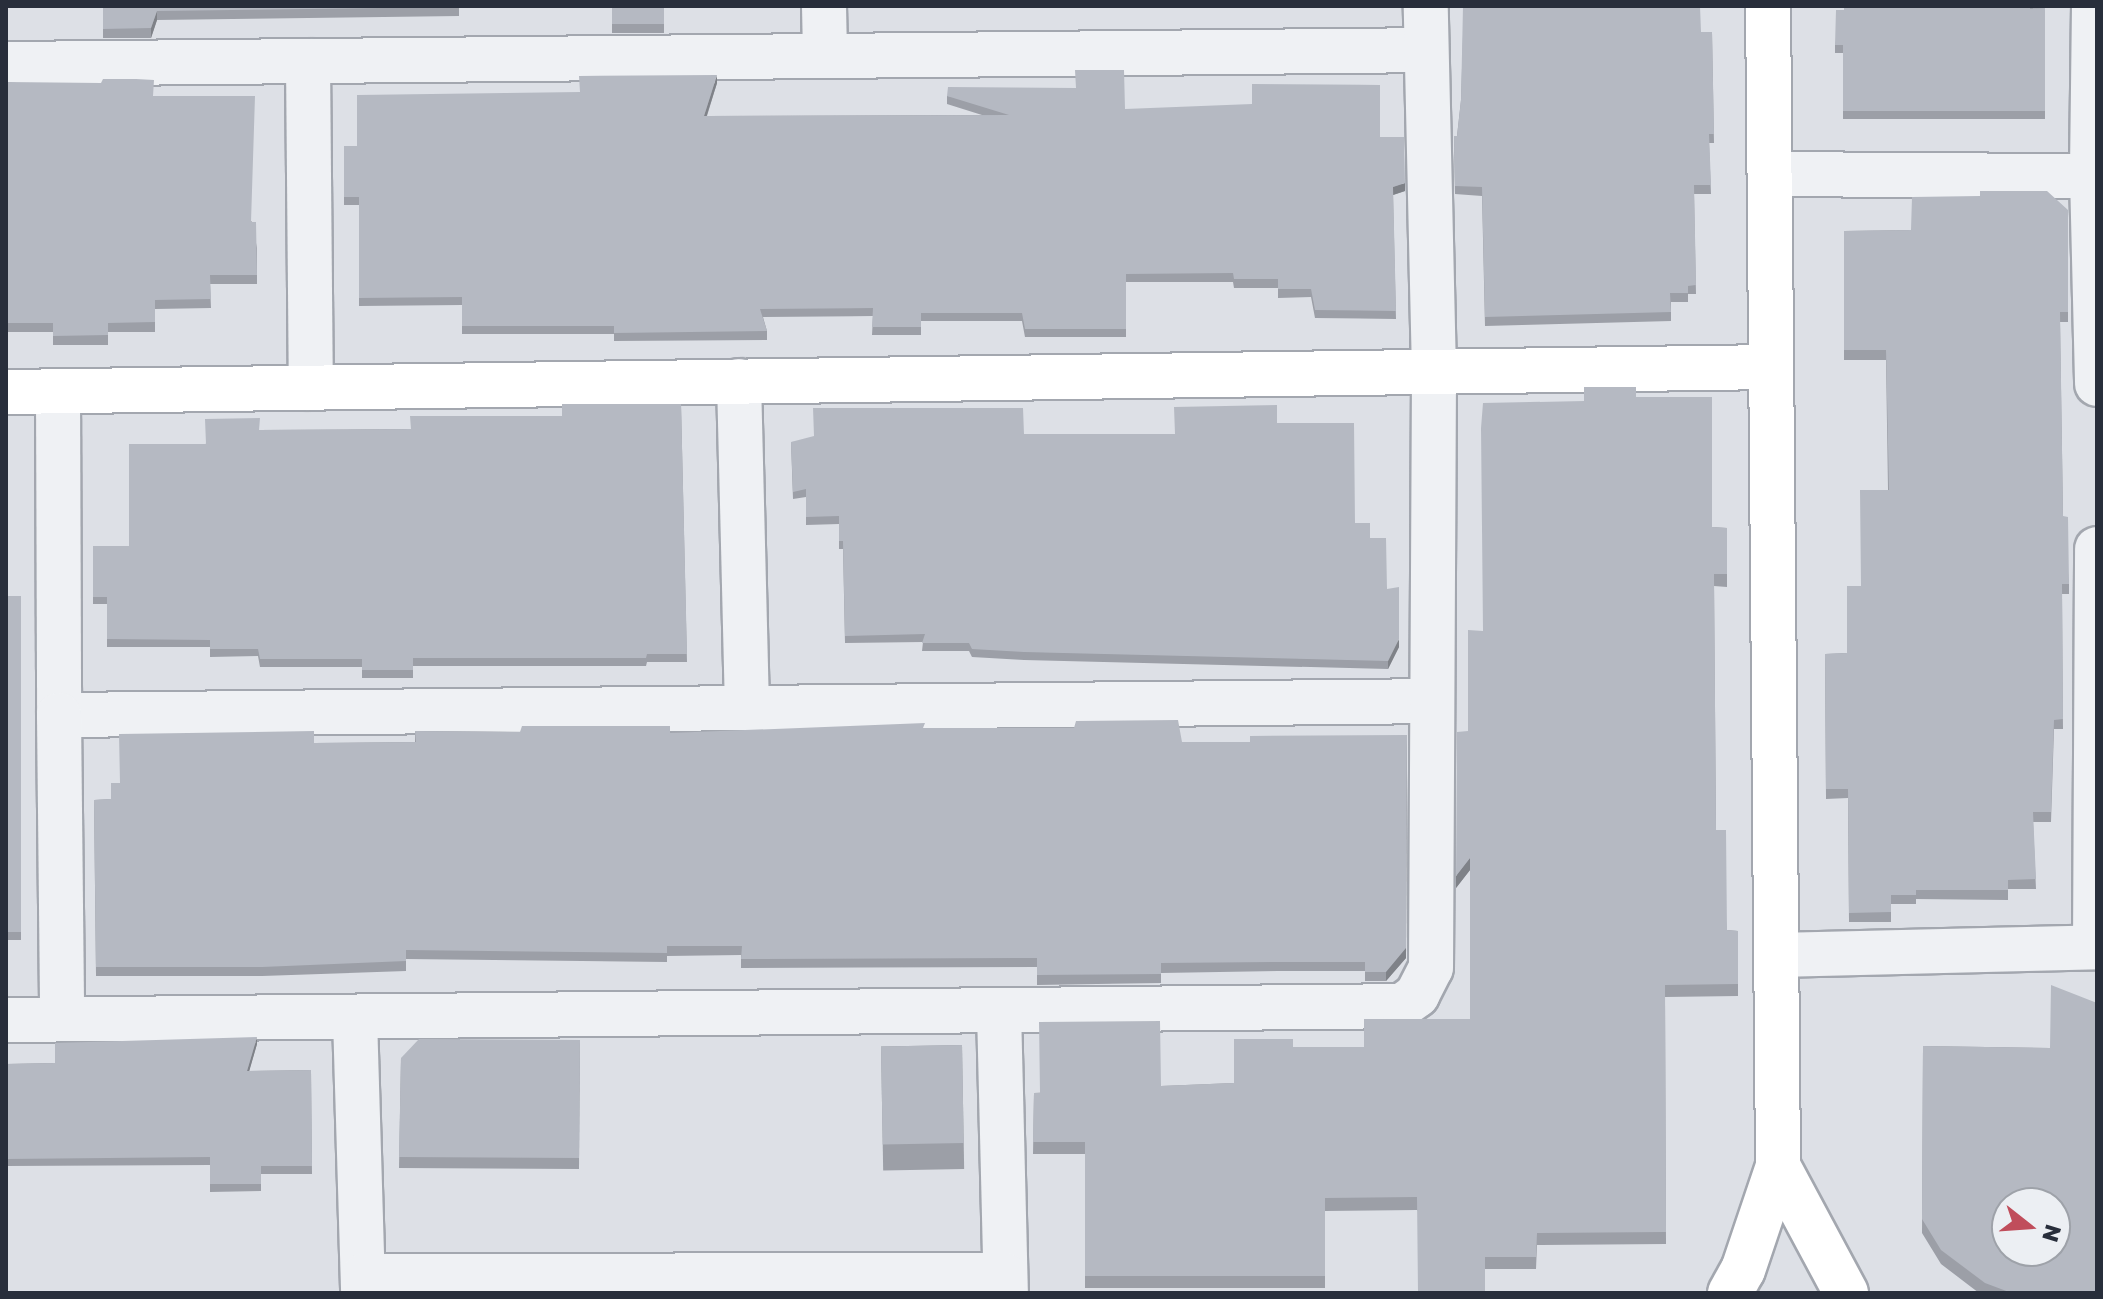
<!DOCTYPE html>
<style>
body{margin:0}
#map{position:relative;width:2103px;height:1299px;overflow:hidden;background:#dde0e6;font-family:"Golos Text",sans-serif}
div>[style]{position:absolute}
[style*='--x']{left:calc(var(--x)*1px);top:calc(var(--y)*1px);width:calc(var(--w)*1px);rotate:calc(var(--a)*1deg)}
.roads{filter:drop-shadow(2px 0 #a3a7af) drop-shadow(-2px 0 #a3a7af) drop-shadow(0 2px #a3a7af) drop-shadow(0 -2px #a3a7af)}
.street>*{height:44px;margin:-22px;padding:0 22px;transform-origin:22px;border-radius:22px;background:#eff1f4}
.secondary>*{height:44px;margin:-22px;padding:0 22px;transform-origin:22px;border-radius:22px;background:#fff}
.wall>*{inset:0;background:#9c9fa7;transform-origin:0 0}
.shaded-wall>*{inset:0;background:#7f8288}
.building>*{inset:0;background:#b5b9c2;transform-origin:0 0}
span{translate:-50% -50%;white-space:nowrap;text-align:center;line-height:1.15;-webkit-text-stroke:6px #eceff3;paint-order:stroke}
.frame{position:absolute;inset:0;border:8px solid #282e3b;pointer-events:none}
.north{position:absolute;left:1991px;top:1187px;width:80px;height:80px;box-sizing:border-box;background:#eceff3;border:2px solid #9ea2a9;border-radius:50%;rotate:107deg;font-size:22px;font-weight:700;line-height:32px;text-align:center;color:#282e3b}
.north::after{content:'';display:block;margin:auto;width:28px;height:36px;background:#c04d5b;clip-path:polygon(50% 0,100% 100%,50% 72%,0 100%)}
</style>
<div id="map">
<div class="roads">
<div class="street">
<i style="--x:824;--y:6;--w:48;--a:88.8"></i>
<i style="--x:2094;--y:6;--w:170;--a:90.7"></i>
<i style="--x:2092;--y:176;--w:208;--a:88.6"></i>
<i style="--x:308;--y:61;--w:327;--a:89.5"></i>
<i style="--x:6;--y:64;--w:1420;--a:-0.56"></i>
<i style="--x:1771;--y:174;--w:321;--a:0.4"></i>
<i style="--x:739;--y:381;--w:326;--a:88.6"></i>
<i style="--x:58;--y:391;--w:324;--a:89.8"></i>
<i style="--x:59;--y:715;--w:1373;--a:-0.58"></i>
<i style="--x:59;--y:715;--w:304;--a:89.4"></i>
<i style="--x:2095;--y:946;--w:397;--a:-89.7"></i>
<i style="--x:1778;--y:955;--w:319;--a:-1.4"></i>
<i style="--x:999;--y:1011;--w:282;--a:88.6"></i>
<i style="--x:355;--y:1018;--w:275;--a:88.3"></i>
<i style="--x:6;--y:1020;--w:1396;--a:-0.57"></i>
<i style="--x:1402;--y:1006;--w:19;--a:-36"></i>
<i style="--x:1417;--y:995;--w:30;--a:-63"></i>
<i style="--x:1431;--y:968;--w:596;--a:-89.71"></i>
<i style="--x:1434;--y:372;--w:366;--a:-91.3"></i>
<i style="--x:363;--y:1276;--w:642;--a:-0.09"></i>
</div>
<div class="secondary">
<i style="--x:6;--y:392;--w:1764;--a:-0.81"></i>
<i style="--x:1778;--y:1166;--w:144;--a:61.8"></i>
<i style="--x:1730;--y:1293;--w:26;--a:-61"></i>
<i style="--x:1743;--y:1270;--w:110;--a:-71.4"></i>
<i style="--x:1778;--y:1166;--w:1160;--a:-90.49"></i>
</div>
</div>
<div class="wall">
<i style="clip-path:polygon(103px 6px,459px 6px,459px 16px,157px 20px,151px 38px,103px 38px)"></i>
<i style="left:612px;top:6px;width:52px;height:27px"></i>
<i style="clip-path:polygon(2045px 8px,2045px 119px,1843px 119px,1843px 53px,1835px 53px,1835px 45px,1844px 10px)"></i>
<i style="clip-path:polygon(1712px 32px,1714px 143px,1709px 143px,1711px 194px,1694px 194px,1696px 294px,1688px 294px,1688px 302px,1671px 302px,1671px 321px,1485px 326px,1482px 196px,1455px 194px,1454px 136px,1457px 136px,1461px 100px,1463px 36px)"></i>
<i style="clip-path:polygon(6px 82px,153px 96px,252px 222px,257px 248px,257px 284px,210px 284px,211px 308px,155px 309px,155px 332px,108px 332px,108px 345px,53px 345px,53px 332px,6px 332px)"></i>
<i style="clip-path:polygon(717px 83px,707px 116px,982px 115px,947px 104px,947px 96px,1125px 109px,1380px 137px,1405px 191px,1393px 195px,1396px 319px,1315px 318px,1311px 297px,1278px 298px,1278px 288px,1234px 288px,1233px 282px,1126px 282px,1126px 337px,1025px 337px,1022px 321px,921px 321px,921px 335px,872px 335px,873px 316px,763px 317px,767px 331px,767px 340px,614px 341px,614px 334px,462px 334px,462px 305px,359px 306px,359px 205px,344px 205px,344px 154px,357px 146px)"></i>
<i style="clip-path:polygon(2068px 210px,2068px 322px,2060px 322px,2063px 516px,2069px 584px,2069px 594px,2062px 594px,2063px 729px,2054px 729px,2051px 822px,2033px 822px,2036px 889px,2008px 889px,2008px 900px,1916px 899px,1916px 904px,1891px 904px,1891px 922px,1849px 922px,1848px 798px,1826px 799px,1825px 654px,1847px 653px,1861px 586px,1888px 490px,1886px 360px,1844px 360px,1844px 231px,1911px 230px)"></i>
<i style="clip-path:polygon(1636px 397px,1712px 527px,1727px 528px,1727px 587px,1714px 586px,1716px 830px,1727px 930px,1738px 931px,1738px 996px,1665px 997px,1666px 1244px,1537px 1245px,1536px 1269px,1485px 1269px,1417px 1210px,1325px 1211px,1325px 1288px,1085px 1288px,1085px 1154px,1033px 1154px,1034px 1093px,1161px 1086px,1234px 1083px,1293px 1047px,1364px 1047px,1470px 1019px,1470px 870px,1456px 888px,1468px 731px,1483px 631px,1584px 401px)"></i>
<i style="clip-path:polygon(681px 404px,687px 662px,647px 662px,646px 666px,413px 666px,413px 678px,362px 678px,362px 667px,260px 667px,258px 656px,210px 657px,210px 647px,107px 647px,107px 604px,93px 604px,93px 546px,129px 546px,205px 444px,259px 430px,410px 429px,562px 416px)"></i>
<i style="clip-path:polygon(1277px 423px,1355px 523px,1370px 538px,1387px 589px,1399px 647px,1388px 669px,1024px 660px,972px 657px,969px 651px,922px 651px,923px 642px,845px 643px,843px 549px,839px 549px,839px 524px,806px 525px,806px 497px,793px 499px,791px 442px,1024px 434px,1175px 434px)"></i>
<i style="left:6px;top:596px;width:15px;height:344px"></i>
<i style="clip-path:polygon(925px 728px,1182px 742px,1406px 958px,1386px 981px,1365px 981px,1365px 971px,1278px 971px,1161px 973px,1161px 983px,1037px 985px,1037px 967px,741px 968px,741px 955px,667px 956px,667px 962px,406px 959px,406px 971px,262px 976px,96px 976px,94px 800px,111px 799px,314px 743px,415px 742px,415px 731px,670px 733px)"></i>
<i style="clip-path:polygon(2097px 1003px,2097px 1293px,1979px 1293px,1941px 1264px,1922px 1233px,1923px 1046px,2050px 1048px)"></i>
<i style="clip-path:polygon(580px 1040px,579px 1169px,399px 1168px,401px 1058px)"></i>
<i style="clip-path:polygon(257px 1044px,249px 1071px,311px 1070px,312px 1174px,261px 1174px,261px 1191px,210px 1192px,210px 1165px,6px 1166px,6px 1064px,55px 1063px)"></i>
<i style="left:962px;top:1045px;width:124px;height:81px;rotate:89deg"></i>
</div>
<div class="shaded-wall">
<i style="clip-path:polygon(157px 11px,157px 20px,151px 38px,151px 28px)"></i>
<i style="clip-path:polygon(717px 75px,717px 83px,704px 124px,704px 116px)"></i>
<i style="clip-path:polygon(1405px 183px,1405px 191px,1393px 195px,1393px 187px)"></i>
<i style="clip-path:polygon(1399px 639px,1399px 647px,1388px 669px,1388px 661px)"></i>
<i style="clip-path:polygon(1407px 735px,1406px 958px,1386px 981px,1386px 972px)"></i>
<i style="clip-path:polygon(1470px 858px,1470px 870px,1456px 888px,1456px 876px)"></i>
<i style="clip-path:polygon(257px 1037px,257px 1044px,247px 1079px,247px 1071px)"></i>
</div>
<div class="building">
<i style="clip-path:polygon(103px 6px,459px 6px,459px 7px,157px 11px,151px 28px,103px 29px)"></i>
<i style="left:612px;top:6px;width:52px;height:18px"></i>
<i style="clip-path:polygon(1463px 6px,1700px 6px,1701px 32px,1712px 32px,1714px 134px,1709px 134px,1711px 185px,1694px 185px,1696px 285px,1688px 286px,1688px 293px,1670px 293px,1671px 312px,1485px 317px,1482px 187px,1455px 186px,1454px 136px,1457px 136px,1461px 100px)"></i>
<i style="clip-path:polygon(1844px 6px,2030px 6px,2030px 9px,2045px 8px,2045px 111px,1843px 111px,1843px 45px,1835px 45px,1836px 10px,1844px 10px)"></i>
<i style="clip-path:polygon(1075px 70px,1124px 70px,1125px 109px,1252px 104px,1252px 84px,1380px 85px,1380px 137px,1404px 137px,1405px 183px,1393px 187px,1396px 311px,1315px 310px,1311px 289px,1278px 289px,1278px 279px,1234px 279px,1233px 273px,1126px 274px,1126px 329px,1025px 329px,1022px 313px,921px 313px,921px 327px,872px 327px,873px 308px,760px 309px,767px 331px,614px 333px,614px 326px,462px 326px,462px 297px,359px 298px,359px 197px,344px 197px,344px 146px,357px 146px,357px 95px,580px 92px,579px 76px,717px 75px,704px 116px,1009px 115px,947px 96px,948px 87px,1076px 88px)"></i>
<i style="clip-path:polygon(103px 79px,136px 79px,154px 80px,153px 96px,255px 96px,251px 222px,256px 222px,257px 275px,210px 275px,211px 299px,155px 300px,155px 322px,108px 323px,108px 335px,53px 336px,53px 323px,6px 323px,6px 82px,101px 83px)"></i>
<i style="clip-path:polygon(1980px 191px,2047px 191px,2068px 210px,2068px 312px,2060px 312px,2063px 516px,2068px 517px,2069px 584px,2062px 584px,2063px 719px,2054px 720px,2051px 812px,2033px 812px,2036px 879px,2008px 880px,2008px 890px,1916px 890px,1916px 895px,1891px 895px,1891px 912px,1849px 913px,1848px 789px,1826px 789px,1825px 654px,1847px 653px,1847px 586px,1861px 586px,1860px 490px,1889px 490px,1886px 350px,1844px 350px,1844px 231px,1911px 230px,1912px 197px,1980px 196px)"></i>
<i style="clip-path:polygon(1584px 387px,1636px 387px,1636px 397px,1712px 397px,1712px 527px,1727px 528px,1727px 574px,1714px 574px,1716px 830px,1726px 830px,1727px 930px,1738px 931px,1738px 984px,1665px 985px,1666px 1232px,1537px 1233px,1536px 1257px,1485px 1257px,1485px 1293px,1418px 1293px,1417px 1197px,1325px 1198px,1325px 1276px,1085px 1276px,1085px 1142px,1033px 1142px,1034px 1093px,1040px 1093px,1039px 1022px,1160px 1021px,1161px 1086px,1234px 1083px,1234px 1039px,1293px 1039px,1293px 1047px,1364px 1047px,1364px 1019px,1470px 1019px,1470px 858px,1456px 876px,1457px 732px,1468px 731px,1468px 630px,1483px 631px,1481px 428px,1483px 403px,1584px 401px)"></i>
<i style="clip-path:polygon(562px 404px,681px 404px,687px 654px,647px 654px,646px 658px,413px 658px,413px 670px,362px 670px,362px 659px,260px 659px,258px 649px,210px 649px,210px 640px,107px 639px,107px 597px,93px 597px,93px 546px,129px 546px,129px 444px,206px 444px,205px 419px,260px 418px,259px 430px,411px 429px,410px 416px,562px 416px)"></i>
<i style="clip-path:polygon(1277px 405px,1277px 423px,1354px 423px,1355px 523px,1370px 523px,1370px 538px,1386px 538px,1387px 589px,1399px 587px,1399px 639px,1388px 661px,1024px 652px,972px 649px,969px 643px,922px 643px,925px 634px,845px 636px,843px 541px,839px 541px,839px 516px,806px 517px,806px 489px,793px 492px,791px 442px,814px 436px,813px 408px,1023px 408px,1024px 434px,1175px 434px,1174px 407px)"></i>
<i style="clip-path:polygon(6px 443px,8px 443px,6px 586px)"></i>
<i style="left:6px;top:596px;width:15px;height:336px"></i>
<i style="clip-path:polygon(1178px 720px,1182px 742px,1250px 742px,1250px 736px,1407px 735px,1406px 948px,1386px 972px,1365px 972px,1365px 962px,1278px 962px,1161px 963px,1161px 974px,1037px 975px,1037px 958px,741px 959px,742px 946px,667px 946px,667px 953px,406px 950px,406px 961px,262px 967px,96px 967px,94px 800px,111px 799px,111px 783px,120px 783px,119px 734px,314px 731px,314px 743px,416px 742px,415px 731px,520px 732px,522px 726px,670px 726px,670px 733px,925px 723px,923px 728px,1074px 728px,1076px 721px)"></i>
<i style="clip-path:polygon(evenodd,2051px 985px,2097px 1003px,2097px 1291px,2009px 1292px,1985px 1283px,1941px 1250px,1922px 1219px,1923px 1046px,2050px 1048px,2051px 985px,2007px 1203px,2055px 1203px,2055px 1251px,2007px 1251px,2007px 1203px)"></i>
<i style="clip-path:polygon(257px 1037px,247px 1071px,311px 1070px,312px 1166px,261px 1166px,261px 1184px,210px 1184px,210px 1157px,6px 1159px,6px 1064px,55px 1063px,55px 1043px)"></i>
<i style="clip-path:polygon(419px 1039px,580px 1040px,579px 1158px,399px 1157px,401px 1058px)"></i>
<i style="left:962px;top:1045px;width:98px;height:81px;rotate:89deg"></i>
</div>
<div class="frame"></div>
<div class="north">N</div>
</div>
